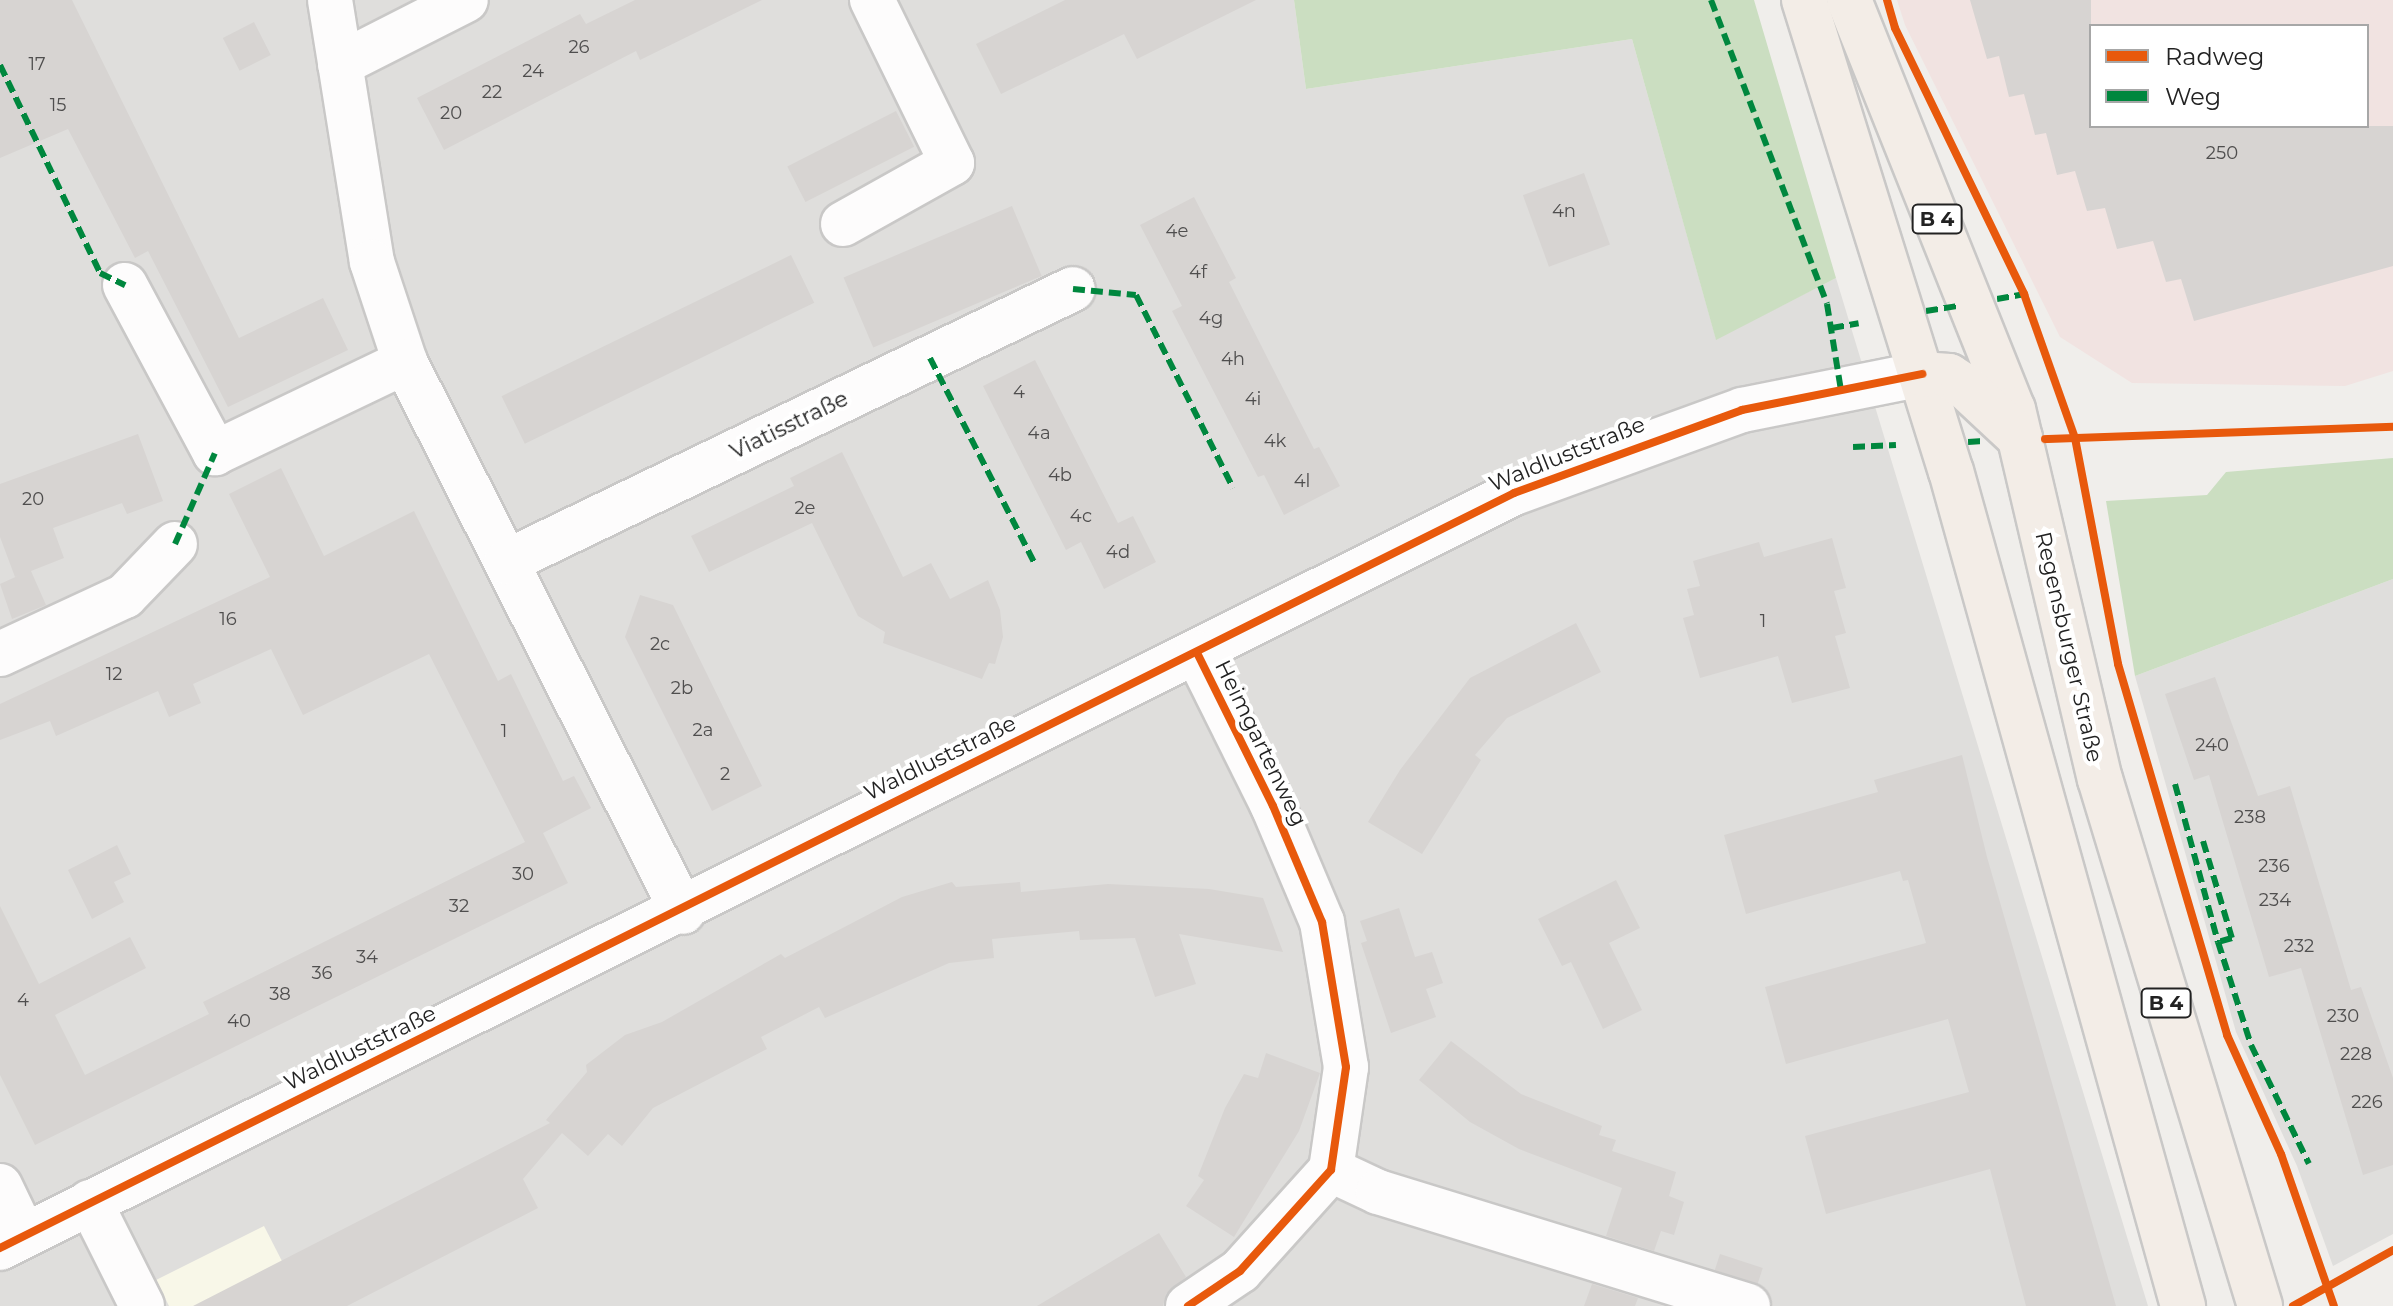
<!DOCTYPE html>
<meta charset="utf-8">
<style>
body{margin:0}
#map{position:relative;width:2393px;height:1306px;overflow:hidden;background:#f0eeeb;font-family:Montserrat,sans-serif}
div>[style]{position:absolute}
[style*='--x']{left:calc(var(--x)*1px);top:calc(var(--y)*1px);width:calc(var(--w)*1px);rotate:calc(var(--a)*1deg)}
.residential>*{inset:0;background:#dfdedc}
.commercial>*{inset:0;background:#f1e3e1}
.education>*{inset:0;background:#f8f7e8}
.forest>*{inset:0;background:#cbdec1}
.building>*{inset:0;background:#d7d4d2;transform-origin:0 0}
.roads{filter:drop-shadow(2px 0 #c9c8c7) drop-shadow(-2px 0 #c9c8c7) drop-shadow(0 2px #c9c8c7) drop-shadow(0 -2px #c9c8c7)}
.minor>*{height:44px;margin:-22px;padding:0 22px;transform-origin:22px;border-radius:22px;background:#fdfcfc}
.major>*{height:44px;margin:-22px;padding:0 22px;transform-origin:22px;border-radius:22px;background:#f3ede7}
.quiet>*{height:6px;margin-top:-3px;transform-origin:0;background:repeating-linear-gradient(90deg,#00873e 0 12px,transparent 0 18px)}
.cycleway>*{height:8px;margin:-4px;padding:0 4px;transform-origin:4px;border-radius:4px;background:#e8590c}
span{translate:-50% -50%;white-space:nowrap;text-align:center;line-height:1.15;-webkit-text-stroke:8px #fff;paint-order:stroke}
.number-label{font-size:18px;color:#4f4e4e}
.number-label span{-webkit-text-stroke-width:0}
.shield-label span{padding:2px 6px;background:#fff;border:2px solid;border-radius:6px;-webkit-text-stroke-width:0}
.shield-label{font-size:20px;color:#222;font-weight:700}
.street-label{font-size:22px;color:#222}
.legend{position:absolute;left:2089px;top:24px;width:280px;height:104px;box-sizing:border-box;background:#fff;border:2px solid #a7a7a7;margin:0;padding:10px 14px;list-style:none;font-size:24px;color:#222}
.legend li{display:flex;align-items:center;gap:16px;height:40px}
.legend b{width:40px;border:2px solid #a7a7a7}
</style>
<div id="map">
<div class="residential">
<i style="clip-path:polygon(0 0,1294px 0,1306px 89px,1632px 39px,1716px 339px,1836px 278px,2148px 1306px,0 1306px)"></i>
<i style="clip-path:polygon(2393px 579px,2393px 1234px,2333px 1266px,2297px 1166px,2236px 1032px,2135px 676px)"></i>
</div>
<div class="commercial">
<i style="clip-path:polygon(evenodd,1897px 0,2393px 0,2393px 371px,2345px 386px,2132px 383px,2060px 337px,1905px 25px,1897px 0,2091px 26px,2367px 26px,2367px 126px,2091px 126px,2091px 26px)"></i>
</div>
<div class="education">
<i style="clip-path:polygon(264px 1226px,305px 1306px,169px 1306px,156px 1280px)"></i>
</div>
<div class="forest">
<i style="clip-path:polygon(1294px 0,1754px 0,1836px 278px,1716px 340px,1632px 39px,1306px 89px)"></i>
<i style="clip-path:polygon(2393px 458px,2393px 579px,2135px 676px,2106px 501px,2207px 495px,2226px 472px)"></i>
</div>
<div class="building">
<i style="clip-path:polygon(0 0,72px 0,239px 338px,323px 298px,348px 350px,228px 407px,148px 251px,135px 258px,68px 129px,0 158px)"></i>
<i style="clip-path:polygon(635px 0,762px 0,640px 60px,636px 51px,444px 150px,417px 98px,580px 14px,586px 24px)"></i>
<i style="clip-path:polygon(1065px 0,1256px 0,1137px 59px,1124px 34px,1001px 94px,976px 44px)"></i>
<i style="clip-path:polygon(1970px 0,2091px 0,2091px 126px,2393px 126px,2393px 266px,2194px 321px,2181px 279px,2166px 282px,2153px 241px,2117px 249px,2105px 208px,2087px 211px,2075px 171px,2057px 175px,2046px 133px,2035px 135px,2024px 94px,2009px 97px,1999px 56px,1987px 59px)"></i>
<i style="left:254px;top:22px;width:37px;height:35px;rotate:63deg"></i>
<i style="left:896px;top:111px;width:40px;height:122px;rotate:63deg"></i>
<i style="left:1584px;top:173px;width:76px;height:65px;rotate:70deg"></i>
<i style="clip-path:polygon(1194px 197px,1236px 278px,1229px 282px,1271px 365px,1314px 449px,1319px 447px,1340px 486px,1284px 515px,1264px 475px,1258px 477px,1172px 311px,1182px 306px,1140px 225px)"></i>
<i style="left:1012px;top:206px;width:76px;height:183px;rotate:67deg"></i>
<i style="left:791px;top:255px;width:53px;height:322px;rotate:64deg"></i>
<i style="clip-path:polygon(1035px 360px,1118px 523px,1133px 516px,1156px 562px,1104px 589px,1081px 542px,1066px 550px,983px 386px)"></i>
<i style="clip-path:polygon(138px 434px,163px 501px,127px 514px,122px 503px,53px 528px,64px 558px,31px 571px,46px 605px,12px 619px,0 584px,22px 574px,15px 577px,0 537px,0 484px)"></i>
<i style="clip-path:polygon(842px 452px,903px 577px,931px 563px,950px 599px,988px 580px,1000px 610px,1003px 637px,995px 664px,989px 663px,982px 679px,883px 643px,885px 632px,858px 616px,812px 523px,709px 572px,691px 536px,794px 486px,790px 478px)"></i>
<i style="clip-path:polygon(281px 468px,324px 556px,414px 511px,498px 681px,511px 674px,563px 781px,574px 776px,591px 808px,543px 833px,568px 883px,35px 1145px,0 1075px,0 906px,39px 984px,130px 937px,146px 968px,55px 1015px,85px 1075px,209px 1014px,203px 1002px,525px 842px,429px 654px,303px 715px,271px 649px,193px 684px,201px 703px,169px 717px,158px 691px,56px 736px,50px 721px,0 740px,0 704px,270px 577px,229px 494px)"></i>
<i style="clip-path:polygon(1832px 538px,1846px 588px,1834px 591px,1846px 633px,1835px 636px,1850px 688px,1792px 703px,1778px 656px,1700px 678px,1683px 618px,1694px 615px,1687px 589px,1700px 586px,1693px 561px,1759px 542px,1764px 557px)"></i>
<i style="clip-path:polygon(640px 595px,673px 605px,762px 786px,712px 811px,625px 637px)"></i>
<i style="clip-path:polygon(1576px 623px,1601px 672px,1507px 718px,1475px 755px,1481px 760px,1422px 854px,1368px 822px,1400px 770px,1470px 678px)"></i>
<i style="clip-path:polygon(2215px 677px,2258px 796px,2290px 786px,2351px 990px,2361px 987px,2393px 1078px,2393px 1165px,2363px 1175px,2301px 968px,2269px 977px,2209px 775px,2194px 780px,2165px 694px)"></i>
<i style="clip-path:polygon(1962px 755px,1987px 857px,2116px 1306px,2026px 1306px,1990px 1169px,1826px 1214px,1805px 1136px,1969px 1092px,1948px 1019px,1786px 1064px,1765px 987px,1926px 943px,1908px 880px,1903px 881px,1900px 871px,1746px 914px,1724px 835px,1878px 792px,1874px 780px)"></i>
<i style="clip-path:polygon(117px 845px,131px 874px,114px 882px,124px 902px,92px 919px,68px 870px)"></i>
<i style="clip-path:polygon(1616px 880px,1640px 928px,1609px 943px,1642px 1010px,1603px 1029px,1571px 962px,1562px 966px,1538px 919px)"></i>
<i style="clip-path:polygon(952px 882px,956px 887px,1020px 882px,1021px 892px,1108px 884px,1209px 889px,1263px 898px,1283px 952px,1179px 934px,1196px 984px,1155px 997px,1135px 938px,1080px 940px,1079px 931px,992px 939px,994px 958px,949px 963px,825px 1018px,819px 1007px,761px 1037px,767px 1049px,653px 1108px,622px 1146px,608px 1134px,588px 1156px,562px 1133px,523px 1179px,538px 1208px,347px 1306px,193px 1306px,550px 1123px,546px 1120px,587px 1072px,586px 1065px,625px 1035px,662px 1022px,781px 954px,785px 958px,902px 897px)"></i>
<i style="clip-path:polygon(1399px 908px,1415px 957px,1432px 952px,1443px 983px,1426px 989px,1436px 1017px,1391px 1033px,1361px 943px,1367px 941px,1360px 921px)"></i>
<i style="clip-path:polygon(1451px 1041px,1521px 1094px,1602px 1126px,1599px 1135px,1616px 1140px,1612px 1151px,1676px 1172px,1669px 1196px,1684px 1202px,1674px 1235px,1661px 1231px,1654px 1251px,1606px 1236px,1622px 1188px,1519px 1149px,1470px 1122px,1419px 1080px)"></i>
<i style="clip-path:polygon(1266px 1053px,1320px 1073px,1299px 1131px,1234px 1237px,1186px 1206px,1204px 1180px,1198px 1176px,1225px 1108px,1244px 1074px,1258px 1078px)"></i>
<i style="clip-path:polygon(1159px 1233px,1186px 1277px,1166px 1294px,1163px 1306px,1037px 1306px)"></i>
<i style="left:1720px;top:1254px;width:45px;height:17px;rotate:18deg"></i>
<i style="clip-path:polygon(1592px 1284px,1638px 1298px,1635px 1306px,1584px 1306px)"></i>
</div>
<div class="roads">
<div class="minor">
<i style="--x:330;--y:0;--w:265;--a:80.9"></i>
<i style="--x:372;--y:262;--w:105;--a:71.7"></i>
<i style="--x:405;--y:362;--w:616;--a:63.19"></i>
<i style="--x:340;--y:64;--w:141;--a:-26.9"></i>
<i style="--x:843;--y:224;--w:125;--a:-29.2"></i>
<i style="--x:952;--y:163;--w:182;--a:-116.1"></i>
<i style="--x:125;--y:285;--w:191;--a:61.8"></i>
<i style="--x:215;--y:453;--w:211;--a:-25.6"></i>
<i style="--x:506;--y:562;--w:629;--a:-25.71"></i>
<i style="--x:0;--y:654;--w:138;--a:-24.9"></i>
<i style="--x:125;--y:596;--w:72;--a:-46.1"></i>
<i style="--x:1331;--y:1170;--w:52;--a:25.1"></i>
<i style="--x:1378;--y:1192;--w:387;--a:17.1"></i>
<i style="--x:0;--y:1186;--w:55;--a:64.4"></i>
<i style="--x:90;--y:1202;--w:116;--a:63.4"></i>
<i style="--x:0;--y:1248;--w:1692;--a:-26.5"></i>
<i style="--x:1514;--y:493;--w:243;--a:-20"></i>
<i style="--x:1742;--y:410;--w:184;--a:-11.3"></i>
<i style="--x:1188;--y:1306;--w:63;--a:-33.9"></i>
<i style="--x:1240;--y:1271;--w:136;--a:-48"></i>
<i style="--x:1331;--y:1170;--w:104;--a:-81.7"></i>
<i style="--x:1346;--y:1067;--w:147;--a:-99.4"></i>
<i style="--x:1322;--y:922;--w:126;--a:-112.9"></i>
<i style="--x:1273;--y:806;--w:171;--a:-116.4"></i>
</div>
<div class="major">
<i style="--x:1804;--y:0;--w:493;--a:72.7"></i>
<i style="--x:1951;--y:471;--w:867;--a:74.47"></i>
<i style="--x:1849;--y:0;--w:441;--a:68.2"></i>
<i style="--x:2013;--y:409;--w:380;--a:76.8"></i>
<i style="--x:2100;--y:779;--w:551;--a:73.11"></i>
<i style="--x:1922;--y:374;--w:27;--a:4"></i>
<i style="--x:1949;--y:376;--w:17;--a:33"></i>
<i style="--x:1963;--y:385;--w:78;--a:42.9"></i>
</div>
</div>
<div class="quiet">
<i style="--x:1711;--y:0;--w:325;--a:69.1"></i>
<i style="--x:1827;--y:304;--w:87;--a:80.8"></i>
<i style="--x:0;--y:65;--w:231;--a:64.3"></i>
<i style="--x:100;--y:273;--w:28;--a:26"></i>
<i style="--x:1073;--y:289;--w:63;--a:5.4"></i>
<i style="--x:1136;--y:295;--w:216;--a:63.3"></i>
<i style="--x:1997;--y:299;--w:27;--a:-10"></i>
<i style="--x:1926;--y:311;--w:31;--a:-9"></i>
<i style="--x:1832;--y:328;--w:27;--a:-10"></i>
<i style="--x:930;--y:358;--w:233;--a:63"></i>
<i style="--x:1968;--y:442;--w:15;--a:-4"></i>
<i style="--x:1853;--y:447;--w:43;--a:-2.7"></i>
<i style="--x:175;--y:544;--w:99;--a:-66.3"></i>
<i style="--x:2175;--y:784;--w:164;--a:74.8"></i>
<i style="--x:2203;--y:841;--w:101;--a:73.4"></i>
<i style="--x:2232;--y:938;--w:15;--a:164"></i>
<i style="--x:2218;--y:942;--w:108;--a:72.2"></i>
<i style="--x:2251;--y:1045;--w:132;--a:64"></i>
</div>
<div class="cycleway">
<i style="--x:1887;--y:0;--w:29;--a:74"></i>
<i style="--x:1895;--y:28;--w:296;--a:64.1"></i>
<i style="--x:2024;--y:294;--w:153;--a:70.5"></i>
<i style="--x:2075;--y:438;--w:230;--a:79.2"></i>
<i style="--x:2118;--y:664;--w:387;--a:73.6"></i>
<i style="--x:2227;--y:1035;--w:131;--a:65.6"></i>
<i style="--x:2281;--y:1154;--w:161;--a:70.8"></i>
<i style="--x:2045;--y:439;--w:348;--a:-2"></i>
<i style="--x:0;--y:1248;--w:1692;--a:-26.5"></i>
<i style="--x:1514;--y:493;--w:243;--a:-20"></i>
<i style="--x:1742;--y:410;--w:184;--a:-11.3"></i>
<i style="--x:1188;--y:1306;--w:63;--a:-33.9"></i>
<i style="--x:1240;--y:1271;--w:136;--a:-48"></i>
<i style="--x:1331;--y:1170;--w:104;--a:-81.7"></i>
<i style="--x:1346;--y:1067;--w:147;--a:-99.4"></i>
<i style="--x:1322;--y:922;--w:126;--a:-112.9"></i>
<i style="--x:1273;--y:806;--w:171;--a:-116.4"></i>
<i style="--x:2293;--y:1306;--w:115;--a:-29.2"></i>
</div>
<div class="number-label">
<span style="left:579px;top:47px">26</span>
<span style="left:37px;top:64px">17</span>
<span style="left:533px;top:71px">24</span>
<span style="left:492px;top:92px">22</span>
<span style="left:58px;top:105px">15</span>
<span style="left:451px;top:113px">20</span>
<span style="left:2222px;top:153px">250</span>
<span style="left:1564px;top:211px">4n</span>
<span style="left:1177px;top:231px">4e</span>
<span style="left:1198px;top:272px">4f</span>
<span style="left:1211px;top:318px">4g</span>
<span style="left:1233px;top:359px">4h</span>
<span style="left:1019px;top:392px">4</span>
<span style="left:1253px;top:399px">4i</span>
<span style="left:1039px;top:433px">4a</span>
<span style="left:1275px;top:441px">4k</span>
<span style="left:1060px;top:475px">4b</span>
<span style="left:1302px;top:481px">4l</span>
<span style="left:33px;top:499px">20</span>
<span style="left:805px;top:508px">2e</span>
<span style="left:1081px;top:516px">4c</span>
<span style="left:1118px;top:552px">4d</span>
<span style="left:228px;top:619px">16</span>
<span style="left:1763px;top:621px">1</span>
<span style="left:660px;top:644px">2c</span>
<span style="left:114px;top:674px">12</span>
<span style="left:682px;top:688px">2b</span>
<span style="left:703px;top:730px">2a</span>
<span style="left:504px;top:731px">1</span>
<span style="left:2212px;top:745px">240</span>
<span style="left:725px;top:774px">2</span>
<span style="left:2250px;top:817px">238</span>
<span style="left:2274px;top:866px">236</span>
<span style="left:523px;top:874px">30</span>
<span style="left:2275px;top:900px">234</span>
<span style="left:459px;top:906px">32</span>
<span style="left:2299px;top:946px">232</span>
<span style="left:367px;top:957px">34</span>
<span style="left:322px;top:973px">36</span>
<span style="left:280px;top:994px">38</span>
<span style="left:23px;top:1000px">4</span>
<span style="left:2343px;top:1016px">230</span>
<span style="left:239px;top:1021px">40</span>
<span style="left:2356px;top:1054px">228</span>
<span style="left:2367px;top:1102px">226</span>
</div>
<div class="shield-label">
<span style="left:1937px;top:219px">B 4</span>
<span style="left:2166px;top:1003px">B 4</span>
</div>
<div class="street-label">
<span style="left:789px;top:425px;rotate:-26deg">Viatisstraße</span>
<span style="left:1567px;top:454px;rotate:-22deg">Waldluststraße</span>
<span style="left:2069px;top:647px;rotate:77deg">Regensburger Straße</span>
<span style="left:1261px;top:743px;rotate:64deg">Heimgartenweg</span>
<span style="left:940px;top:758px;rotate:-26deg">Waldluststraße</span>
<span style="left:360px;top:1048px;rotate:-26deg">Waldluststraße</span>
</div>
<ul class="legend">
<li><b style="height:10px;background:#e8590c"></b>Radweg</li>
<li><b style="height:10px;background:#00873e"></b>Weg</li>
</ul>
</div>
